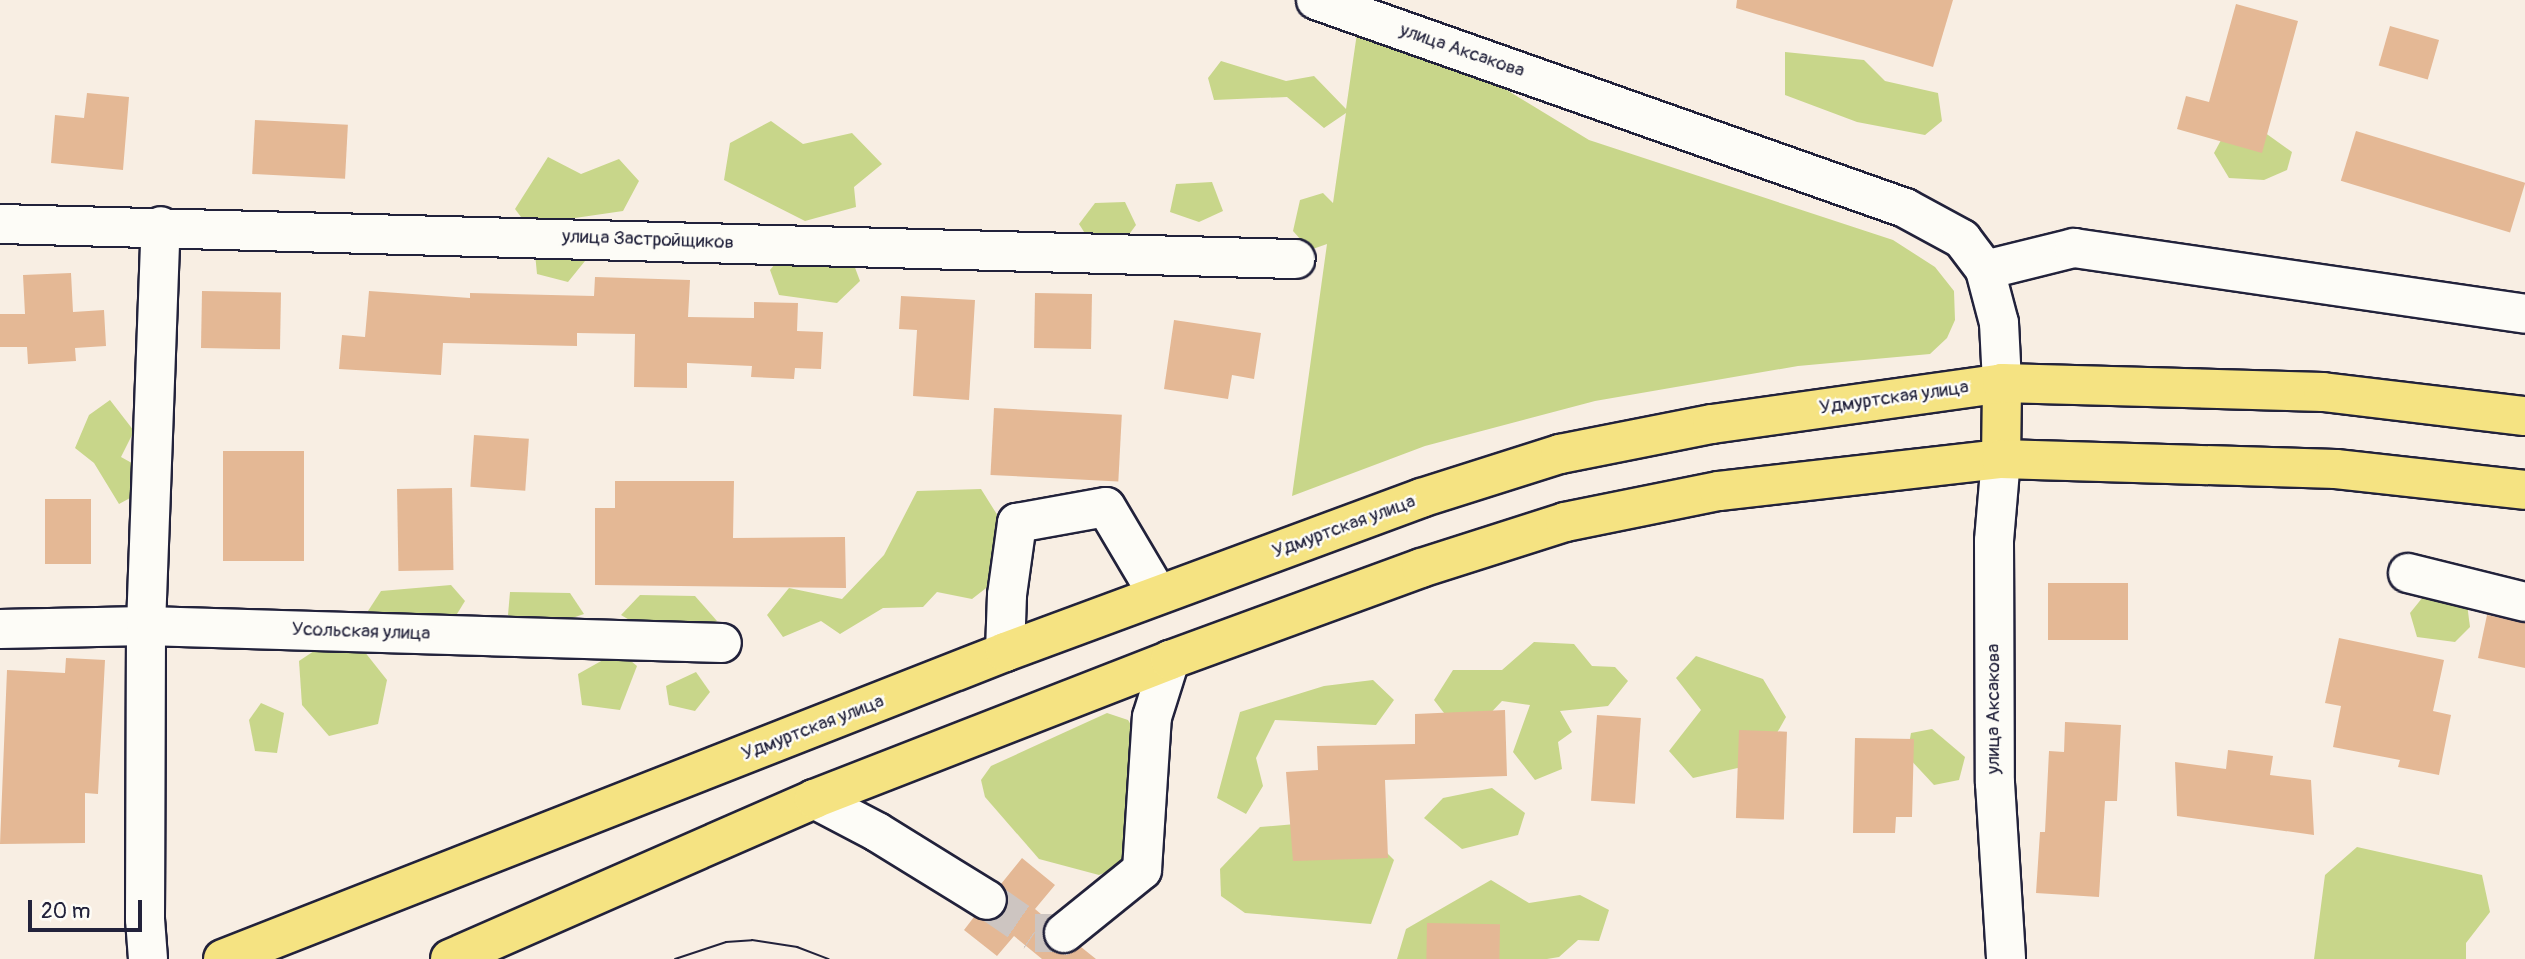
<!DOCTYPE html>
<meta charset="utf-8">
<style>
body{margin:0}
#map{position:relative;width:2525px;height:959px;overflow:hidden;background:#f8eee3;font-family:Pangolin,sans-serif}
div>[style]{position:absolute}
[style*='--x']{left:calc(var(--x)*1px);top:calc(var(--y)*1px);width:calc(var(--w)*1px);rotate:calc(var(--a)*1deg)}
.green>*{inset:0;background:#c8d68a}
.building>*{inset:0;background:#e4b895;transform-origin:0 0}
.minor-tunnel>*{height:38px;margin-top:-19px;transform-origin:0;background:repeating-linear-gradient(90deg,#cdc5c1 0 38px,transparent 0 57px)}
.roads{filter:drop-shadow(2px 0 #22223b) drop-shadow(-2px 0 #22223b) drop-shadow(0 2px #22223b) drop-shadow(0 -2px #22223b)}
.minor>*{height:38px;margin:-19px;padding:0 19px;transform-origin:19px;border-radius:19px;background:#fdfcf7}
.major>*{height:38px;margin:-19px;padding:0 19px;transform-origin:19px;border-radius:19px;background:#f5e382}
.tram>*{height:2px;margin:-1px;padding:0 1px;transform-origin:1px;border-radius:1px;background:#22223b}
span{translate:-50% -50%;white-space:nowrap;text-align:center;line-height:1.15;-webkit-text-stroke:5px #fdfcf7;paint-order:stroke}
.street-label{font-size:19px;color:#22223b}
.scale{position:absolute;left:28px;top:900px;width:114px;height:32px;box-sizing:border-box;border:4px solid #22223b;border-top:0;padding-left:9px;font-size:21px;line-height:24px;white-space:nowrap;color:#22223b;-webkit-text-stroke:5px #fdfcf7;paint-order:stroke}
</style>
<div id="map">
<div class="green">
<i style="clip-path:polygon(1357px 33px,1497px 84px,1589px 140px,1893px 240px,1935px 267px,1954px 291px,1955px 320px,1947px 338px,1930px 354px,1798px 366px,1595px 401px,1425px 446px,1292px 496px,1327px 244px,1310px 250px,1293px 231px,1300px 200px,1323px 193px,1333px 203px,1346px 113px,1324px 128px,1287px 97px,1214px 100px,1208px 78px,1221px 61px,1286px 81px,1314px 76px,1346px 109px)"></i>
<i style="clip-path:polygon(1785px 52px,1864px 60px,1885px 81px,1938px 93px,1942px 121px,1925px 135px,1857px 122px,1785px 95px)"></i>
<i style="clip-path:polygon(771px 121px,803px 144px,852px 133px,882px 164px,854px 187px,856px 207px,805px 221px,724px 180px,730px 143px)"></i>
<i style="clip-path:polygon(2257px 127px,2292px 152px,2287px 170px,2264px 180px,2229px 178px,2214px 153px,2226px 131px)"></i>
<i style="clip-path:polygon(548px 157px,581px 174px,619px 159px,639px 181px,623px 211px,568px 219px,585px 261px,568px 282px,537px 274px,533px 233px,515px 209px)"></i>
<i style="clip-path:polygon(1212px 182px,1223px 211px,1199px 222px,1170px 212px,1176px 184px)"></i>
<i style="clip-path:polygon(1125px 202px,1136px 225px,1122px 244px,1093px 246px,1079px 224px,1095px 203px)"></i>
<i style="clip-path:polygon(785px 252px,851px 257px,860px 281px,837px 303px,779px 295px,770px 270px)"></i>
<i style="clip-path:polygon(110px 400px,134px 431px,121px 457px,139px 467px,143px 491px,119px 504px,94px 463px,75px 448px,89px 415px)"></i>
<i style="clip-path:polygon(981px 489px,1008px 532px,999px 578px,972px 599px,937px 592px,923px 607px,883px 608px,840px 634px,821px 621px,783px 637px,767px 615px,789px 588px,842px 599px,884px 555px,917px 491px)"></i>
<i style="clip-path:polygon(451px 585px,465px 601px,452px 622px,382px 626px,368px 611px,381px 591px)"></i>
<i style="clip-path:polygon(510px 592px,570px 593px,584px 614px,537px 630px,508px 615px)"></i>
<i style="clip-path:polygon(2427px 592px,2467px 604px,2470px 627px,2455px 642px,2417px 637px,2410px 613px)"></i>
<i style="clip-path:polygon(640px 595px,695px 596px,717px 621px,692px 631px,653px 634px,621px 615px)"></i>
<i style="clip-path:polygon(1534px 642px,1574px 644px,1592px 666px,1615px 667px,1628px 681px,1608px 706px,1560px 711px,1572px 732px,1558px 742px,1562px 769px,1535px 780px,1513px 752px,1530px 705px,1502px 701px,1483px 721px,1451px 722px,1434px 700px,1453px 670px,1502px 670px)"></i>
<i style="clip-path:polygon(323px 645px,364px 651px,387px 680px,378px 724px,329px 736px,302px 705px,299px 661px)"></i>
<i style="clip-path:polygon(619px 651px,637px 666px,620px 710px,582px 705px,578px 674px)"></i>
<i style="clip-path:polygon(1696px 656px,1763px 679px,1786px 717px,1760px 763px,1693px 778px,1669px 751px,1701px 710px,1676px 678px)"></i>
<i style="clip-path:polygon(696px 672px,710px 692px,695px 711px,669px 705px,666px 686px)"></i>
<i style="clip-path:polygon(1373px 680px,1394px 700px,1376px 725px,1275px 720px,1256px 758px,1263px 786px,1246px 814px,1217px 798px,1240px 712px,1324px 686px)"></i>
<i style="clip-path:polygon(261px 703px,284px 713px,277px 753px,255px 751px,249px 720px)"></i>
<i style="clip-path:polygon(1107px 713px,1128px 720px,1137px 735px,1135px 843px,1119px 867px,1099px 875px,1039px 859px,985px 797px,981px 780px,991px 766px)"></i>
<i style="clip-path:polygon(1932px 729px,1965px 757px,1959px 780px,1934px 785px,1907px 756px,1911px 733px)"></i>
<i style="clip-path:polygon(1492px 788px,1525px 813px,1518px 835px,1462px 849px,1424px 818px,1443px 798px)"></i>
<i style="clip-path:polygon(1307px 823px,1371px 837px,1394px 860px,1371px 924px,1245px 913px,1221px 896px,1220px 869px,1260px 827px)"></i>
<i style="clip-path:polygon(2357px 847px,2482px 875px,2490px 912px,2466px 943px,2466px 959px,2314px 959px,2325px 875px)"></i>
<i style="clip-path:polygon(1491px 880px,1529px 903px,1580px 895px,1609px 910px,1599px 941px,1578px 940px,1559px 957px,1547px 959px,1397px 959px,1406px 929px)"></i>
</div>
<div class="building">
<i style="clip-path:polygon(1737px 0,1953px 0,1933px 67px,1736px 8px)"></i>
<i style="clip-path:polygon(2236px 4px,2298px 21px,2262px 153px,2177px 129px,2186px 96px,2209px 102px)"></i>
<i style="left:2390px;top:26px;width:51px;height:41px;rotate:16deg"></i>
<i style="clip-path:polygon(87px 93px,129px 97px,123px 170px,51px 163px,55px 115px,84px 118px)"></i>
<i style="left:255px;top:120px;width:93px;height:54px;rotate:3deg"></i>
<i style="left:2356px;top:131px;width:177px;height:52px;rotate:17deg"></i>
<i style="clip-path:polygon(71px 273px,73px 312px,104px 310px,106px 346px,75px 348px,76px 361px,28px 364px,27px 347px,0 347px,0 314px,25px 314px,23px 275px)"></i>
<i style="clip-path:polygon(595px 277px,690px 280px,688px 317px,754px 318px,754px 302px,798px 303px,797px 331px,823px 332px,821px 369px,795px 368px,794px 379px,751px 377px,752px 366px,687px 363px,687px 388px,634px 387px,635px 334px,577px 333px,577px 346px,443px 343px,441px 375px,339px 369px,342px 335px,365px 337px,369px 291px,470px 298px,470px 293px,594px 296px)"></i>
<i style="left:202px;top:291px;width:79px;height:57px;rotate:1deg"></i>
<i style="left:1035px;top:293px;width:57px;height:55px;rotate:1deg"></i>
<i style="clip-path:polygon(901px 296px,975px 300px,969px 400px,913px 396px,917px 330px,899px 329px)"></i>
<i style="clip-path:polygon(1174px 320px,1261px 333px,1254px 379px,1232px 375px,1228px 399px,1164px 389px)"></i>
<i style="left:994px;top:408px;width:128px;height:67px;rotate:3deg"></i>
<i style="left:474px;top:435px;width:55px;height:52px;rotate:4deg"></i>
<i style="left:304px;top:451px;width:110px;height:81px;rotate:90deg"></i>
<i style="clip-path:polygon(615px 481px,734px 481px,733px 538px,845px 537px,846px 588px,595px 585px,595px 508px,615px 508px)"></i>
<i style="left:452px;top:488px;width:82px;height:55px;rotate:89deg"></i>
<i style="left:45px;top:499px;width:46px;height:65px"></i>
<i style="left:2048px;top:583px;width:80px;height:57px"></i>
<i style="clip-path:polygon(2487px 615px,2525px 623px,2525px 668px,2478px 658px)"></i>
<i style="clip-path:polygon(2339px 638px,2444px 660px,2433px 711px,2451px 715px,2439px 775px,2398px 767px,2400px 760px,2333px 747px,2341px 706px,2325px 703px)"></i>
<i style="clip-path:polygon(66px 658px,105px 660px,98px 794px,85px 793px,85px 843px,0 844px,7px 670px,65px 673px)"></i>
<i style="clip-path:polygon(1505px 710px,1507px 776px,1385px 780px,1388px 858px,1293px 861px,1286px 772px,1318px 770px,1317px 746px,1415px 744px,1415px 714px)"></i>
<i style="left:1597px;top:715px;width:44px;height:86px;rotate:4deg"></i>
<i style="clip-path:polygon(2065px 722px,2121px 725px,2117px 801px,2105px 801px,2099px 897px,2036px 893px,2040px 832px,2045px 832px,2049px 751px,2064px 752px)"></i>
<i style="left:1739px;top:730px;width:48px;height:88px;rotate:2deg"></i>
<i style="clip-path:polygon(1855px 738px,1914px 739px,1912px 817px,1896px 817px,1895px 833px,1853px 833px)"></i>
<i style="clip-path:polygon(2228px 750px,2273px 756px,2270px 775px,2311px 780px,2314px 835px,2177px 816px,2175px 762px,2226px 769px)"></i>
<i style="clip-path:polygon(1022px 858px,1055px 885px,1035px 909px,1048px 920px,1042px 936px,1047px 946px,1056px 953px,1067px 955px,1081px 947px,1096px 959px,1042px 959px,1014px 936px,997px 956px,964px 930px,974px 917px,987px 922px,998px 919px,1005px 912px,1009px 900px,1001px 884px)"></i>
<i style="left:1427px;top:923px;width:73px;height:36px;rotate:1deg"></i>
</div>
<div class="minor-tunnel">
<i style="--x:987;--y:900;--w:58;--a:34.5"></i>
<i style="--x:1035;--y:933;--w:29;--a:0"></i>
</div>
<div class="roads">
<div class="minor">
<i style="--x:1316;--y:0;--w:625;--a:19.45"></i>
<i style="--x:1905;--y:208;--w:65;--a:28.5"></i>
<i style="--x:1962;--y:239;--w:39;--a:53"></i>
<i style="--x:1985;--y:270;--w:55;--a:75.2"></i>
<i style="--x:1999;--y:323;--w:60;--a:87.1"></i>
<i style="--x:0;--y:224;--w:1296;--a:1.55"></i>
<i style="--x:1985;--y:270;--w:92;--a:-13.9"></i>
<i style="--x:2074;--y:248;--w:456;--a:8.3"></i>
<i style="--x:2001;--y:459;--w:82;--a:94.9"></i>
<i style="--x:1994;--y:541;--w:242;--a:89.8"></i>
<i style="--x:1995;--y:783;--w:176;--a:86.4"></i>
<i style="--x:2408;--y:573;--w:121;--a:13.9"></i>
<i style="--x:0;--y:629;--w:146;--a:-1.2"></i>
<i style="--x:146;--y:626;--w:576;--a:1.69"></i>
<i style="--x:1005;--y:652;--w:57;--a:-88"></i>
<i style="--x:1007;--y:595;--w:73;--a:-82.1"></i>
<i style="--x:1017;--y:523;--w:90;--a:-10.2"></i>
<i style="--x:1106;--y:507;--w:102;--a:59.4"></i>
<i style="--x:814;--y:799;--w:71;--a:27.6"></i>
<i style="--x:877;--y:832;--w:129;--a:31.7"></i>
<i style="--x:1064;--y:933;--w:100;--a:-38.9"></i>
<i style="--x:1142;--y:870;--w:153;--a:-86.3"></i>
<i style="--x:1152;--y:717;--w:60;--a:-72.5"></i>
<i style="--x:148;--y:959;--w:40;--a:-94.3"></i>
<i style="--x:145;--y:919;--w:293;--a:-89.8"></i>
<i style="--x:146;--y:626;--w:400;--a:-87.9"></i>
</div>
<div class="major">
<i style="--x:2001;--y:459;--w:76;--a:-89.2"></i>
<i style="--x:223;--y:959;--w:840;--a:-21.43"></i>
<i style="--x:1005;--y:652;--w:444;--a:-20.3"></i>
<i style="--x:1421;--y:498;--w:146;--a:-17.6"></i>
<i style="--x:1560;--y:454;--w:155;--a:-11.2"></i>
<i style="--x:1712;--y:424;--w:293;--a:-8"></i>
<i style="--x:2002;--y:383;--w:321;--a:1.6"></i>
<i style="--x:2323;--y:392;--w:203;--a:6.8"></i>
<i style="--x:450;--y:959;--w:398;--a:-23.7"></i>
<i style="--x:814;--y:799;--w:382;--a:-21.3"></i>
<i style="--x:1170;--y:660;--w:267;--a:-20.1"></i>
<i style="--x:1421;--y:568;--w:151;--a:-17.7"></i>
<i style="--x:1565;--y:522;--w:157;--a:-11.4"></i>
<i style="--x:1719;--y:491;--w:284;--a:-6.5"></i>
<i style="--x:2001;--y:459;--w:335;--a:1.7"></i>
<i style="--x:2336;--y:469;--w:190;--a:6.3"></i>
</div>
</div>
<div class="tram">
<i style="--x:675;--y:959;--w:54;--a:-18.4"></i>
<i style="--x:726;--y:942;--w:26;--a:-4"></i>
<i style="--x:752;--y:940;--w:46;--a:8.8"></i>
<i style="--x:797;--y:947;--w:34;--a:21"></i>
</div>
<div class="street-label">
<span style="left:1462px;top:51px;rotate:19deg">улица Аксакова</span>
<span style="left:648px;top:240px;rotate:2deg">улица Застройщиков</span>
<span style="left:1894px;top:398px;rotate:-8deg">Удмуртская улица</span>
<span style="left:1344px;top:527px;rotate:-20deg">Удмуртская улица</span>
<span style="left:361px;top:632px;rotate:2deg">Усольская улица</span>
<span style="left:1994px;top:709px;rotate:-90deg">улица Аксакова</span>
<span style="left:813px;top:728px;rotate:-21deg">Удмуртская улица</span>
</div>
<div class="scale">20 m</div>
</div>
